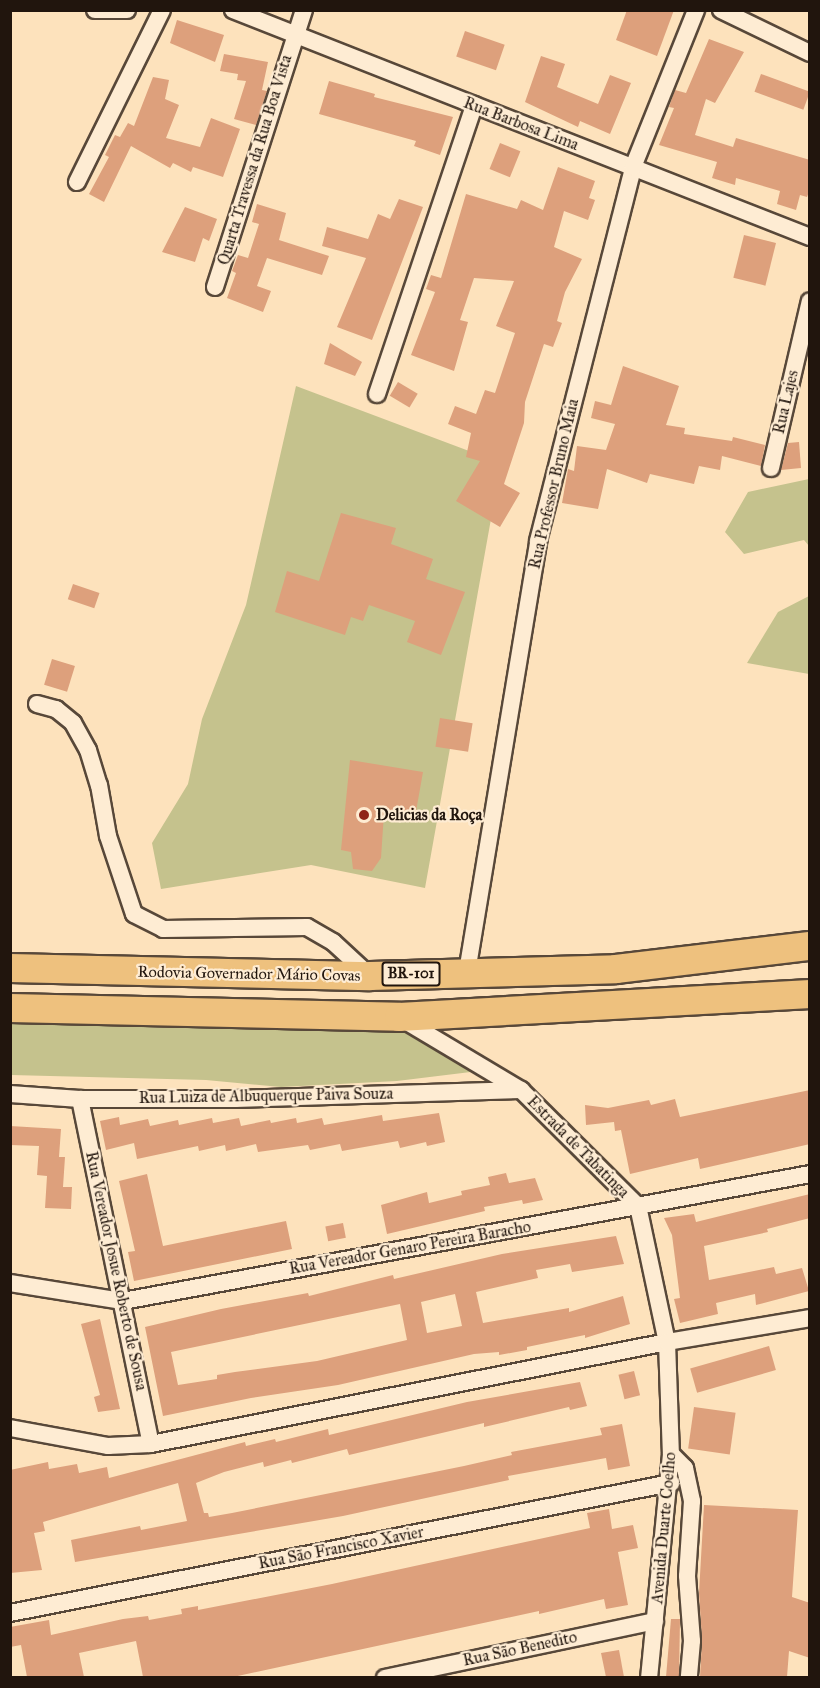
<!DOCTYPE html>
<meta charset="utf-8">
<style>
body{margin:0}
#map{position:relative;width:820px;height:1688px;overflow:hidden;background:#fde2bc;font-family:"IM FELL Great Primer",serif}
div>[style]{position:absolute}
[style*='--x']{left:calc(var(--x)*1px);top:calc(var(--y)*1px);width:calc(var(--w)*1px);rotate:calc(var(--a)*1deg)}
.green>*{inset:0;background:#c5c28d}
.building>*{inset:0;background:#dda07c;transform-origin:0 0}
.roads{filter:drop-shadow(2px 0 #584839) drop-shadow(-2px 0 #584839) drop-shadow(0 2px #584839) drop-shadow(0 -2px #584839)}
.minor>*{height:16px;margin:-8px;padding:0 8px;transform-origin:8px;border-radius:8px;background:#feecd3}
.trunk>*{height:28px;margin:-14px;padding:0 14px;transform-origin:14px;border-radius:14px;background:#eec17e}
.dots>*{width:16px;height:16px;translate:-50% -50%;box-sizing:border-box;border:3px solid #feecd3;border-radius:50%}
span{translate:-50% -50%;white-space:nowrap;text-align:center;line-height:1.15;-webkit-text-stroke:4.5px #feecd3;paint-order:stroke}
.shield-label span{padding:2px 4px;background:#feecd3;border:2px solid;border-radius:4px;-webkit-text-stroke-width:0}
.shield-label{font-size:15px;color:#21150d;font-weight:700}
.street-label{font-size:16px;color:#21150d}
.poi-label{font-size:16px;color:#21150d;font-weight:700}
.left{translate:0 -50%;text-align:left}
.frame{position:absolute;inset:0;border:12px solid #21150d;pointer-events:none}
</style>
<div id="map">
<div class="green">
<i style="clip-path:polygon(296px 386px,501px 463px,425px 888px,311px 865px,161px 889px,152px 843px,188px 784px,202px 719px,246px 605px)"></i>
<i style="clip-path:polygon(809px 479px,809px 546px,804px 540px,744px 554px,725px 532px,748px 492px)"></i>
<i style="clip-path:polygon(809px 596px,809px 674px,747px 663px,778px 612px)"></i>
<i style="clip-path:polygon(11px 1016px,399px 1017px,487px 1070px,397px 1081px,281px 1087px,206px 1080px,11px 1075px)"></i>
</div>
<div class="building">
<i style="clip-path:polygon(627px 10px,674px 10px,657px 56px,616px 40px)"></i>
<i style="clip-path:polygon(177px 20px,224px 35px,215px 62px,170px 43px)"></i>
<i style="left:465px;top:31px;width:42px;height:27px;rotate:19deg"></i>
<i style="clip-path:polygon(709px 39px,744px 52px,715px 103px,706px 99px,695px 135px,733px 147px,736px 138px,810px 160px,810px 189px,807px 197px,800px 195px,796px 210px,777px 204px,780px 191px,736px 178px,735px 185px,712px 178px,717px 162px,659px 145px,674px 108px,669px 107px,675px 90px,686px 93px)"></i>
<i style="clip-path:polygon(224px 54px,268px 62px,262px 90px,267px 91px,256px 125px,234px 119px,246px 81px,237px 80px,238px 74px,220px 71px)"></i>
<i style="clip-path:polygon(541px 56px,565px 64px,557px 87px,598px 104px,610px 75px,631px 83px,610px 134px,580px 121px,578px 127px,525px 102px)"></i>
<i style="left:761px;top:74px;width:52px;height:19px;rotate:20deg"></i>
<i style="clip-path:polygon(153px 77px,169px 80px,165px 99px,179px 105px,166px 138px,200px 147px,211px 118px,240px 129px,223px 177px,193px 167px,191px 172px,173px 163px,170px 168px,131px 146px,104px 202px,89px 194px,109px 157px,105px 155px,115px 135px,120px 137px,128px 123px,134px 126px)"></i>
<i style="clip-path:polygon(329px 81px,375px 94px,374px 97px,453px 117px,440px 155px,414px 146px,416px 141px,319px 114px)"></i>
<i style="left:500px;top:143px;width:22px;height:28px;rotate:22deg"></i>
<i style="clip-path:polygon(558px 167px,595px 181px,589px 198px,595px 200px,588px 220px,564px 211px,554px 247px,582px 259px,565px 292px,557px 321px,562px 323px,553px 347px,544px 344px,525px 402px,524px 423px,504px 484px,520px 493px,500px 527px,456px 501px,480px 461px,466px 457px,471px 433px,448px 424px,455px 406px,476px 414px,485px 390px,495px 393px,515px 333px,496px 326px,514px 281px,474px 278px,460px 320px,468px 322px,454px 371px,411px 355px,435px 292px,426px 289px,431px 275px,441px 278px,466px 194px,517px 209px,521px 200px,543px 210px)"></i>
<i style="clip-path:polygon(399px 199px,423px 207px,372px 340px,337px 327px,366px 258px,322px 246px,327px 227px,368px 239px,378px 214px,390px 219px)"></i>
<i style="clip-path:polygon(257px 204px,286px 213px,279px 240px,329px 256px,322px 275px,267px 258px,257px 286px,271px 291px,263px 312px,227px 298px,236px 273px,232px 271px,238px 255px,248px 258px,259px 224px,252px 222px)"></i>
<i style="clip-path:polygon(185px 207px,217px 219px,209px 241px,203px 238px,195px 262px,162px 252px)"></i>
<i style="left:744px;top:235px;width:33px;height:44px;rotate:14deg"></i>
<i style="clip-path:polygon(330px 343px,362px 362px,355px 376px,324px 364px)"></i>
<i style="clip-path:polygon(623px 366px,679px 386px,666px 425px,685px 428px,684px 434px,732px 441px,733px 437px,765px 445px,761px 466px,722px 456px,720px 470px,699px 466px,694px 484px,650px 474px,647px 483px,607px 469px,598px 509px,562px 503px,568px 469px,574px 471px,577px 446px,606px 450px,615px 424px,591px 418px,595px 401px,611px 405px)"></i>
<i style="left:398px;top:382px;width:23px;height:16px;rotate:31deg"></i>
<i style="clip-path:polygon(799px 442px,801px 468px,781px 470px,788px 443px)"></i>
<i style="clip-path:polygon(341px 513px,396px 528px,391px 544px,433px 559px,426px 579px,465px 592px,441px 655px,407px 642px,415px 621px,369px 605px,363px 621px,351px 617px,345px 635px,275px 612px,287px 571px,319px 581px)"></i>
<i style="left:73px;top:584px;width:28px;height:16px;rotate:19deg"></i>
<i style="left:52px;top:659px;width:24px;height:27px;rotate:17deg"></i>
<i style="left:440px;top:718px;width:33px;height:29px;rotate:9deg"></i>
<i style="clip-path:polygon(350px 760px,423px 772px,415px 817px,384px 813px,381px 858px,372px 871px,353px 869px,351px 852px,341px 850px)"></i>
<i style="clip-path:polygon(810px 1090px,810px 1144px,700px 1169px,698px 1158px,630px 1174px,621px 1130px,615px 1131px,614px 1122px,586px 1125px,585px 1105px,608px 1108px,649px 1100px,651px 1105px,675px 1099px,680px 1117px)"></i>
<i style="clip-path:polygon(439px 1113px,445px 1142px,427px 1146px,426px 1142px,400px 1148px,398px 1141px,342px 1151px,340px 1144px,310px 1150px,308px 1145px,258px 1152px,256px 1144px,226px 1151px,225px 1145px,199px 1151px,198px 1146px,137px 1159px,134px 1143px,106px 1150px,100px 1121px,119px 1117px,120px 1125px,148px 1119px,150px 1126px,178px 1120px,179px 1125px,212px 1118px,213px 1123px,239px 1118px,241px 1126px,270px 1120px,271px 1123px,296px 1118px,297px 1123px,322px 1118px,324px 1125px,382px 1115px,383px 1121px)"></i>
<i style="clip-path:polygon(10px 1126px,61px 1129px,59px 1157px,65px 1157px,63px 1187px,72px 1187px,71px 1209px,45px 1208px,47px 1176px,37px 1175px,39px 1146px,10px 1145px)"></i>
<i style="clip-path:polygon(506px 1173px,509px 1183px,535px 1178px,543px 1200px,523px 1204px,522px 1200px,484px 1207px,485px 1211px,387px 1234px,381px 1205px,427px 1192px,429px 1203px,462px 1195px,461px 1191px,490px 1185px,488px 1177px)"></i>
<i style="clip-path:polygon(147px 1174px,163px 1246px,286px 1221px,292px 1249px,134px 1281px,128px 1252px,135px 1251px,119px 1181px)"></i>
<i style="clip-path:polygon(810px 1194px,810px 1218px,767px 1229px,768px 1232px,704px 1246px,709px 1280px,774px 1267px,776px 1274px,802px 1268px,809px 1291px,756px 1305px,755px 1294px,716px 1303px,718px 1314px,680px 1323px,674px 1299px,680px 1298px,672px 1235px,664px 1218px,694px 1214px,696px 1222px)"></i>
<i style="left:343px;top:1223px;width:15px;height:18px;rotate:79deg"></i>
<i style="clip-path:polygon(evenodd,616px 1236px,624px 1264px,572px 1272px,570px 1264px,536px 1270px,538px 1278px,476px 1292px,483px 1323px,569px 1308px,569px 1312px,623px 1296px,630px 1324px,585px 1338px,585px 1335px,527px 1347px,527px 1350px,499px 1355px,499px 1352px,474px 1354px,338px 1385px,251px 1398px,163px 1416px,145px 1327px,221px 1309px,308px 1293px,309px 1296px,393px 1275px,394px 1279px,502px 1254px,616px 1236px,455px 1294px,462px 1326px,427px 1333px,421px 1302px,455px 1294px,616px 1236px,400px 1304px,407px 1340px,317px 1361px,235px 1372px,217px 1375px,217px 1379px,178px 1385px,171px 1352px,400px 1304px)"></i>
<i style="clip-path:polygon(100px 1319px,120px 1409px,98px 1412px,94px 1397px,100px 1395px,81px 1324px)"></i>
<i style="left:769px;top:1346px;width:25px;height:82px;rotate:74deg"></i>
<i style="left:634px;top:1371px;width:25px;height:16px;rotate:76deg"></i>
<i style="clip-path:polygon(580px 1382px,587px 1406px,570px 1410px,569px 1407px,484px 1427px,484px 1423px,349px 1455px,347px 1449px,292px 1463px,291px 1460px,264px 1467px,263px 1462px,224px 1472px,196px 1483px,204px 1513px,208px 1513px,209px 1517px,232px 1513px,464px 1466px,512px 1455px,511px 1452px,602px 1435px,600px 1428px,622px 1424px,630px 1466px,608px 1470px,606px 1458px,508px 1476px,509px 1480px,343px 1516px,75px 1562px,71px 1540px,140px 1526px,141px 1530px,187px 1521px,178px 1483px,43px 1522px,45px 1531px,34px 1533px,42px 1570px,10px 1573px,10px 1470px,48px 1462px,49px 1469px,77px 1464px,79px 1473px,107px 1467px,109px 1478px,245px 1442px,246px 1446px,275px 1439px,276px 1442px,328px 1429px,329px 1435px,467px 1402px)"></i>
<i style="left:694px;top:1407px;width:42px;height:42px;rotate:8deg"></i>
<i style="clip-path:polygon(704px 1505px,798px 1510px,792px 1597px,810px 1603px,810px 1658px,789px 1651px,787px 1677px,700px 1677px,702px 1640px,699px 1593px)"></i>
<i style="clip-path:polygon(609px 1509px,612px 1529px,633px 1525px,638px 1548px,618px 1552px,628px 1605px,606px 1609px,604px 1599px,539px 1614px,539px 1611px,233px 1677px,143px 1677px,136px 1641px,79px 1653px,84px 1677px,27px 1677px,21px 1645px,10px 1647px,10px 1627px,49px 1620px,51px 1635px,123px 1619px,148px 1616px,149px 1620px,182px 1614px,181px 1609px,198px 1606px,198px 1610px,332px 1584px,590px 1528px,587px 1513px)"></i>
<i style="clip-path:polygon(671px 1619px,680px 1619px,679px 1677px,666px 1677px)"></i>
<i style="clip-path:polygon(619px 1650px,624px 1677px,606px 1677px,601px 1653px)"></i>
</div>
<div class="roads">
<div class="minor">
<i style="--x:95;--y:10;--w:32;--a:0"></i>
<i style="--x:233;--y:10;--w:620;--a:21.48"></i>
<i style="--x:721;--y:10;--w:99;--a:25.8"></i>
<i style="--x:77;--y:182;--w:192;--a:-63.7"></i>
<i style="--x:215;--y:287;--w:291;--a:-72.2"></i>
<i style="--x:377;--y:394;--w:305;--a:-71.4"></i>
<i style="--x:771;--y:468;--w:171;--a:-76.9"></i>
<i style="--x:37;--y:704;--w:20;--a:15"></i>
<i style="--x:56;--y:709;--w:22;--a:39"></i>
<i style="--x:73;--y:723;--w:31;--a:61"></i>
<i style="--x:88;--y:750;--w:37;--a:73"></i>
<i style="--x:99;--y:785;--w:52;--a:80"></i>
<i style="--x:108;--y:836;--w:82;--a:71.6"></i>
<i style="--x:134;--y:914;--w:33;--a:27"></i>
<i style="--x:163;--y:929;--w:144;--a:-0.8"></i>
<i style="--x:307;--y:927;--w:30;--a:30"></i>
<i style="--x:333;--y:942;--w:50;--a:42.6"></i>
<i style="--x:467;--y:972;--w:437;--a:-80.6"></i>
<i style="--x:538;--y:541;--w:386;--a:-75.7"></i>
<i style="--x:633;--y:167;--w:169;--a:-68.1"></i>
<i style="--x:402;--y:1019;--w:139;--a:30.8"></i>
<i style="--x:521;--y:1090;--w:165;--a:44.8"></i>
<i style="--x:638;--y:1206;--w:139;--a:78"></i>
<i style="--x:667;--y:1342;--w:112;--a:88"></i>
<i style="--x:671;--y:1454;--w:225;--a:95.6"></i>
<i style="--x:10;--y:1094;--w:70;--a:4.1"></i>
<i style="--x:80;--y:1099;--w:155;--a:0"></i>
<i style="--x:235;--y:1099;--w:286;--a:-1.8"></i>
<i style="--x:80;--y:1099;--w:352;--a:78.4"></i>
<i style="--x:10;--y:1283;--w:114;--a:9.1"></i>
<i style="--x:123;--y:1301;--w:699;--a:-10.47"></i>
<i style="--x:10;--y:1428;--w:100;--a:10.4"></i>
<i style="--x:108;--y:1446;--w:43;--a:-2.7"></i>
<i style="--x:151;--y:1444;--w:526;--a:-11.18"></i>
<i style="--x:667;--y:1342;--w:145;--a:-9.5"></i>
<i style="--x:671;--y:1454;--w:20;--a:45"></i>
<i style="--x:685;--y:1468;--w:34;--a:78"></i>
<i style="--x:692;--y:1501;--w:75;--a:93.8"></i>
<i style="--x:687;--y:1576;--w:65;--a:85.6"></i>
<i style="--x:692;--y:1641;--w:37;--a:95"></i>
<i style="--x:10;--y:1613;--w:674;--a:-11.13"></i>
<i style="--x:385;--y:1678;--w:276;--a:-11.9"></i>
</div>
<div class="trunk">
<i style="--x:10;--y:968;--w:360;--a:1.3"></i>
<i style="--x:370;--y:976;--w:246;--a:-1.6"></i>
<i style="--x:616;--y:969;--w:195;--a:-6.8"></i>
<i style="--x:10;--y:1008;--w:389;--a:1.3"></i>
<i style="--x:399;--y:1017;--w:412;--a:-3.2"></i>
</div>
</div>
<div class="dots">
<i style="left:364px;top:815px;background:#8f2418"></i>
</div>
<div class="shield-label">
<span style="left:411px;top:974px">BR-101</span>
</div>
<div class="street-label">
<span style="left:521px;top:124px;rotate:21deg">Rua Barbosa Lima</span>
<span style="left:255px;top:160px;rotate:-73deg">Quarta Travessa da Rua Boa Vista</span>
<span style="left:786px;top:402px;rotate:-77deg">Rua Lajes</span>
<span style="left:554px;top:484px;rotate:-77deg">Rua Professor Bruno Maia</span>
<span style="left:249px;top:974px;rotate:1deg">Rodovia Governador Mário Covas</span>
<span style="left:266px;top:1096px;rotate:-1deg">Rua Luiza de Albuquerque Paiva Souza</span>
<span style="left:578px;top:1147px;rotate:45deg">Estrada de Tabatinga</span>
<span style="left:410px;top:1248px;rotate:-10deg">Rua Vereador Genaro Pereira Baracho</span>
<span style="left:116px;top:1271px;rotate:78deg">Rua Vereador Josue Roberto de Sousa</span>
<span style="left:664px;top:1528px;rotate:-85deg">Avenida Duarte Coelho</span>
<span style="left:341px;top:1548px;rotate:-11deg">Rua São Francisco Xavier</span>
<span style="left:520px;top:1649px;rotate:-12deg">Rua São Benedito</span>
</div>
<div class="poi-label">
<span class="left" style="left:376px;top:815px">Delicias da Roça</span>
</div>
<div class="frame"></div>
</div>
